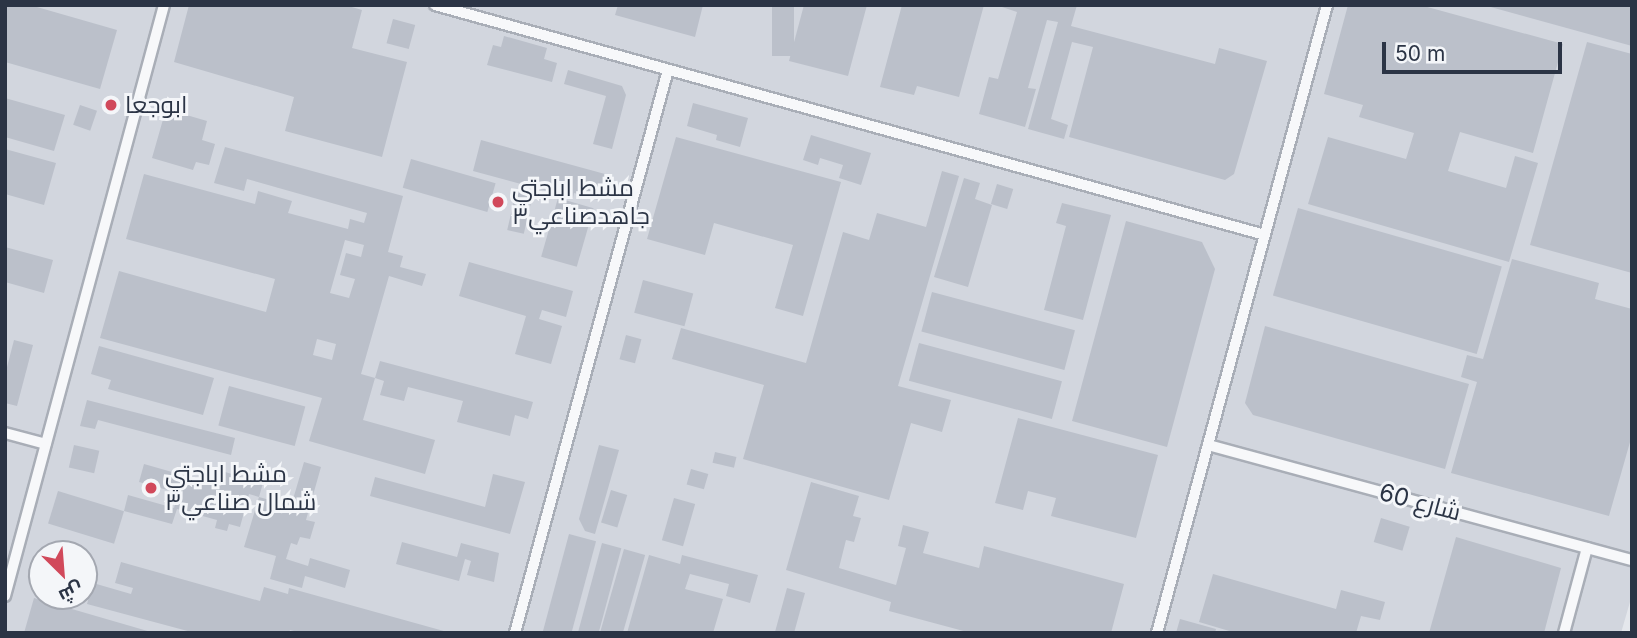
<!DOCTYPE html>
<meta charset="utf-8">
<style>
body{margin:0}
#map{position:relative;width:1637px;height:638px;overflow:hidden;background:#e4e7ec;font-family:Inter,Cairo,sans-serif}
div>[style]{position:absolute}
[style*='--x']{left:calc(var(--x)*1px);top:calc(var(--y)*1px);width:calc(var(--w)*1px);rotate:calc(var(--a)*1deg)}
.built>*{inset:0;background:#d2d6de}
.building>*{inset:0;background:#bbc0ca;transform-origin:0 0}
.roads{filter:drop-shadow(2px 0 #a9aeb7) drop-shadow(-2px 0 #a9aeb7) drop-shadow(0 2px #a9aeb7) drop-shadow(0 -2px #a9aeb7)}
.lane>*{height:10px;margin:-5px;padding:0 5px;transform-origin:5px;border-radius:5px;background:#f7f8fa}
.dots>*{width:19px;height:19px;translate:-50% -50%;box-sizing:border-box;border:4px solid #f4f6f9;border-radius:50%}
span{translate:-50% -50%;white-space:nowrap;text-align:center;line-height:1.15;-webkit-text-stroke:6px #f4f6f9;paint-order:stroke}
.poi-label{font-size:24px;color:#2b3445}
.left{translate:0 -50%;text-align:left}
.street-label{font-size:24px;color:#2b3445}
.frame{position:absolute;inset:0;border:7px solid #2b3445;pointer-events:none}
.north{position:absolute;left:28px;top:540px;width:70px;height:70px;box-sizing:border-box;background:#f4f6f9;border:2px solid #a4a8b1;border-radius:50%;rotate:155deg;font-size:19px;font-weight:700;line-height:28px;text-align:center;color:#2b3445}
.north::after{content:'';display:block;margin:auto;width:24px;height:32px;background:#d1495b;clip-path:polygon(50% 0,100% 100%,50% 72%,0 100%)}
.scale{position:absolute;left:1382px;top:42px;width:180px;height:32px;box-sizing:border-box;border:4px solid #2b3445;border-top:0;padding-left:9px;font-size:21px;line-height:24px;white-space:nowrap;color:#2b3445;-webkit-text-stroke:5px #f4f6f9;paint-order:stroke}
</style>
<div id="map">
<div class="built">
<i style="clip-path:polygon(evenodd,5px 5px,1632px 5px,1632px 595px,1621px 633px,5px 633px,5px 5px,42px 554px,84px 554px,84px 596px,42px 596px,42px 554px)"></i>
</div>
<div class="building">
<i style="clip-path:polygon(5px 5px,30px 5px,117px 30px,100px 89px,5px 62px)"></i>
<i style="clip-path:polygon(189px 5px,345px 5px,362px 10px,352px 48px,407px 62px,382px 157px,285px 131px,294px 97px,174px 62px)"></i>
<i style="clip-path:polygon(618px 5px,703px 5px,695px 37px,615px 15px)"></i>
<i style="left:772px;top:5px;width:22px;height:51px"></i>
<i style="clip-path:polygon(804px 5px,867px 5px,848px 76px,789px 61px)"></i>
<i style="clip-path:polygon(902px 5px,984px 5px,959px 97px,917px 86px,914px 95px,880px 87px)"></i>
<i style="clip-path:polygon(996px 5px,1077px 5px,1071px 26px,1215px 64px,1219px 48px,1267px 61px,1234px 174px,1225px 180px,1069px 137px,1093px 47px,1072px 42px,1051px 119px,1068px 125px,1064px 139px,1028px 129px,1058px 22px,1047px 20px,1028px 88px,1036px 89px,1025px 127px,979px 114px,989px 77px,998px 79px,1017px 12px)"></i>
<i style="clip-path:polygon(1348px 5px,1420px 5px,1563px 44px,1533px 153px,1460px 132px,1448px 171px,1506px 188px,1515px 156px,1538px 163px,1509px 262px,1308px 204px,1328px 137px,1406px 159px,1414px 133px,1359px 117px,1363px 105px,1324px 94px)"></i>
<i style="clip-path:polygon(1487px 5px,1632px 5px,1632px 46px,1487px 6px)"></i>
<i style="left:393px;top:19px;width:23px;height:25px;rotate:15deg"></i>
<i style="clip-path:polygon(504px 36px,547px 48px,544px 59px,557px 63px,552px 82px,487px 65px,493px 45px,501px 47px)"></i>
<i style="clip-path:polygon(1587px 42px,1632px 54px,1632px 273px,1530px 245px)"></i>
<i style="clip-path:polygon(568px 70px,622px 86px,626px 95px,612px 149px,593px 144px,606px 96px,564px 84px)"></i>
<i style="clip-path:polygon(5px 98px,65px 115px,54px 151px,5px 137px)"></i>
<i style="clip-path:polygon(693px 103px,748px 118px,740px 147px,716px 140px,717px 135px,687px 126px)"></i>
<i style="left:80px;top:105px;width:18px;height:21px;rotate:19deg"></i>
<i style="clip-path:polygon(166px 109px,207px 121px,202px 140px,215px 144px,209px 165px,196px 162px,193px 170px,152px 158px)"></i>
<i style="clip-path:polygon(811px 135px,871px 153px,861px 185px,839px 178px,843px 165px,820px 158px,818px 165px,803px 160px)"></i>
<i style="clip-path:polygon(676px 137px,841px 182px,803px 316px,775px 308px,793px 245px,714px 223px,705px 255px,647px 239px)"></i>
<i style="clip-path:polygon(481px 140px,605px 174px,598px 200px,574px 193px,573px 198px,473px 171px)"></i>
<i style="clip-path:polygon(evenodd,225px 147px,403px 196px,388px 252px,403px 256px,400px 267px,426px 274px,422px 286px,389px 276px,361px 374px,375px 378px,363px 420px,435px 440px,425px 474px,309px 441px,322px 398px,100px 338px,119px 271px,266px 312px,275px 279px,126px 239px,144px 174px,255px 204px,258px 191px,292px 201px,288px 213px,348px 229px,350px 219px,364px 223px,367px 213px,247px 179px,244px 191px,214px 183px,225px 147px,345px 240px,364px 245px,361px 257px,346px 253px,340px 275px,355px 279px,349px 298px,330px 293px,345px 240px,225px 147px,317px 339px,336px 344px,332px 360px,313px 355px,317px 339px)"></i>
<i style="clip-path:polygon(5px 149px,56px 163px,44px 205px,5px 194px)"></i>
<i style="left:411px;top:159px;width:88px;height:30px;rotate:16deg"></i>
<i style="clip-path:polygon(942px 171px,959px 176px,898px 386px,951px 400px,942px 432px,911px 423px,889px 500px,743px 459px,764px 385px,672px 359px,681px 328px,806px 363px,843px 232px,869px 240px,877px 213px,926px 227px)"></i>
<i style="clip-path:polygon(964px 178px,980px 183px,975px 199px,992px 205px,968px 287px,934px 277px)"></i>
<i style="left:997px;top:184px;width:17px;height:21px;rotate:17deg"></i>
<i style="left:516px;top:192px;width:17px;height:39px;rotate:13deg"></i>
<i style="left:558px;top:198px;width:37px;height:61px;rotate:16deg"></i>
<i style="clip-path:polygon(1062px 203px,1111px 215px,1083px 320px,1044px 310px,1066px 226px,1056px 223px)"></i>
<i style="left:1298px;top:208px;width:212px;height:91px;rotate:16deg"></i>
<i style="clip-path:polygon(1126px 221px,1202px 242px,1215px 269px,1167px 447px,1072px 421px)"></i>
<i style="clip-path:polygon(5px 247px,53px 260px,44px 293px,5px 282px)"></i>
<i style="clip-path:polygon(1512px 259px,1599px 283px,1595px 299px,1632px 309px,1632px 435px,1609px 516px,1451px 473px,1477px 382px,1461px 377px,1467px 355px,1483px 359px)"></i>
<i style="clip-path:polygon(469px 262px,573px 291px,566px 317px,542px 310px,539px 319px,562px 326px,551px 364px,515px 354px,526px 316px,459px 296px)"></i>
<i style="left:643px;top:280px;width:52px;height:34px;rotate:15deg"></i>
<i style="left:932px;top:292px;width:148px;height:41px;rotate:15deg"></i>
<i style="clip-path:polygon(1265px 326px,1469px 384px,1445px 469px,1253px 415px,1245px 403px)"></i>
<i style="left:626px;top:335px;width:16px;height:25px;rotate:15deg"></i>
<i style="clip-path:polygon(14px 340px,33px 345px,17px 406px,5px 403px,5px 375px)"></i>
<i style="left:919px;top:343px;width:148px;height:39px;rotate:15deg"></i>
<i style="clip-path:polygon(99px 346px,214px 378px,203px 415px,108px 389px,111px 380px,91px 374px)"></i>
<i style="clip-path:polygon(380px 361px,533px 402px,528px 419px,515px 415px,510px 436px,457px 422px,463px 401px,408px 387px,404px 401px,380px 395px,384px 381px,375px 378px)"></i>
<i style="left:229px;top:386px;width:79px;height:41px;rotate:15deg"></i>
<i style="clip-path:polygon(87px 400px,235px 438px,231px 455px,98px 420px,95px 429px,80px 426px)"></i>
<i style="clip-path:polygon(1018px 418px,1158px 455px,1136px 538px,1051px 516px,1056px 498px,1028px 491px,1023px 510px,995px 503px)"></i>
<i style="left:74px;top:445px;width:26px;height:23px;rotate:13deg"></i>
<i style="clip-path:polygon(599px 445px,619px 450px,595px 534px,585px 531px,579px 519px)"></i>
<i style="left:715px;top:452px;width:22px;height:11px;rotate:13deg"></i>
<i style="clip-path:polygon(304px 462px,321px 467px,306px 520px,315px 522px,310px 539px,300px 537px,297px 545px,291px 543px,286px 559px,308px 566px,310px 558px,350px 570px,345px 588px,305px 576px,302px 588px,270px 579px,276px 556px,244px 547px,259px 497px,291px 506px)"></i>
<i style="clip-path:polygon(144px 464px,221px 486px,225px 472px,263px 483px,259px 497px,249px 494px,240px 527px,229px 524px,227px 531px,215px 528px,217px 520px,177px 509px,172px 524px,124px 511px,128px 495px,174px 508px,178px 493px,139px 482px)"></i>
<i style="left:691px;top:469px;width:18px;height:16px;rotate:16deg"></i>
<i style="clip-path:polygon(493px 474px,525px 482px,510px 534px,370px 496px,375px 477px,485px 507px)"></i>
<i style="clip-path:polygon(811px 482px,859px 496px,853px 516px,861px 518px,854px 542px,846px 540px,839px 568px,896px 585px,906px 548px,898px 546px,903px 525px,929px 532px,923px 553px,979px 568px,984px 546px,1124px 584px,1111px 633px,971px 633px,889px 611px,891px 602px,786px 570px)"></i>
<i style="left:611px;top:490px;width:17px;height:34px;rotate:17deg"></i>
<i style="left:58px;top:491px;width:69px;height:34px;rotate:17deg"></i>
<i style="left:674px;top:498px;width:22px;height:44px;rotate:16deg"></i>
<i style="left:1381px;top:518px;width:30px;height:25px;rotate:17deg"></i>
<i style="left:569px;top:534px;width:28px;height:103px;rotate:15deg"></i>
<i style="clip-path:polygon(1456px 537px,1561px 568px,1544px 633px,1429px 633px)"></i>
<i style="clip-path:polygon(402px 542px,457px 557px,461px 543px,499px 553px,494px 582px,467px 575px,471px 561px,465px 559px,459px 581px,396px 564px)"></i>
<i style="left:602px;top:543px;width:20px;height:93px;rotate:15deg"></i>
<i style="left:624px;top:549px;width:22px;height:87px;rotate:16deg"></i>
<i style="clip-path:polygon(649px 555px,680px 564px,682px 555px,758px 575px,750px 603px,726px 596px,729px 584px,690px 574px,685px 589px,723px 599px,713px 633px,627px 633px)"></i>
<i style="clip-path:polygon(121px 562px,260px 601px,264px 587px,288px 594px,289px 588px,451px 633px,302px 633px,290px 630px,289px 633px,195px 633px,87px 604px,93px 583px,131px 594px,133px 588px,115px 583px)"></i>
<i style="clip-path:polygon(42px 563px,42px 592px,34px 590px)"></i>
<i style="clip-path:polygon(1213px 574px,1336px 609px,1341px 590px,1385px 602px,1380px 620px,1361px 616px,1356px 633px,1236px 633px,1199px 622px)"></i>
<i style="clip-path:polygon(787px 588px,805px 593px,794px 633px,779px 633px,775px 632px)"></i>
<i style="clip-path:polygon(34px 598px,151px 632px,151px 633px,24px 633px)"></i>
<i style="clip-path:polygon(1180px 619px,1216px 629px,1215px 633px,1176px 633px)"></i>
</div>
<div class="roads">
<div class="lane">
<i style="--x:435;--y:5;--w:861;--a:15.49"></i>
<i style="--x:5;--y:433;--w:42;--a:15"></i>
<i style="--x:1208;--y:445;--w:439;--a:15.2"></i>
<i style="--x:5;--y:596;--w:612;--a:-74.94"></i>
<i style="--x:515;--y:633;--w:583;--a:-74.8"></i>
<i style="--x:1157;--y:633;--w:651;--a:-74.85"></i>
<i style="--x:1564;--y:633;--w:88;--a:-74.9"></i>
</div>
</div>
<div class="dots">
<i style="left:111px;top:105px;background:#d1495b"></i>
<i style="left:498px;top:202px;background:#d1495b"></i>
<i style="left:151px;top:488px;background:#d1495b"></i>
</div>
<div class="poi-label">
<span class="left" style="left:125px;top:105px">ابوجعا</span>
<span class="left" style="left:512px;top:202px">مشط اباجتي<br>جاهدصناعي٣</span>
<span class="left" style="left:165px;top:488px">مشط اباجتي<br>شمال صناعي٣</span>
</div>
<div class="street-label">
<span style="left:1420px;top:502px;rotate:15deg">شارع 60</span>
</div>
<div class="frame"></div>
<div class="north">ش</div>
<div class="scale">50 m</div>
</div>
